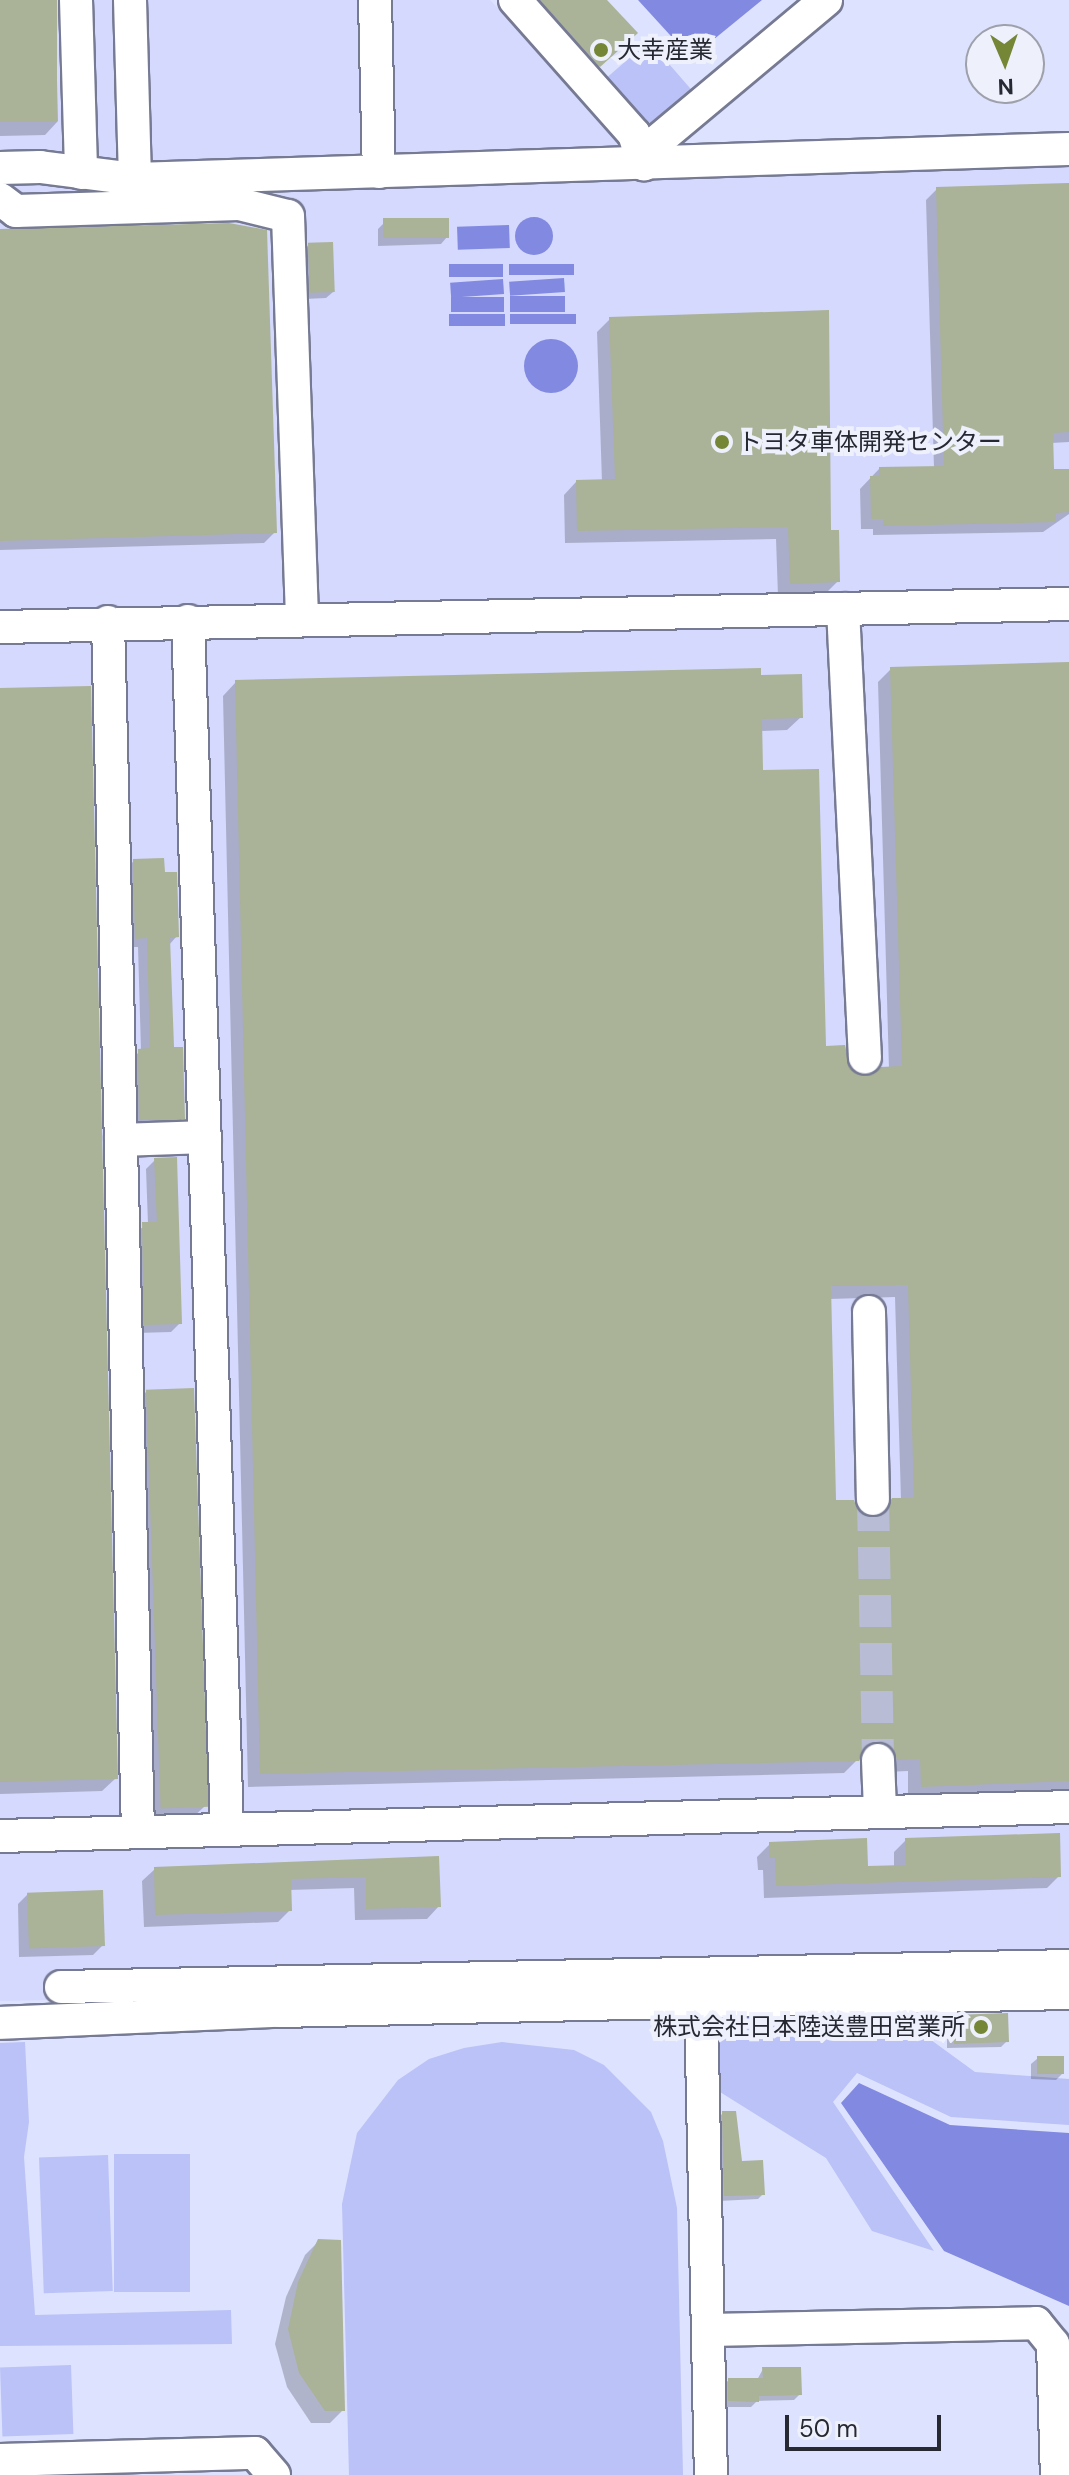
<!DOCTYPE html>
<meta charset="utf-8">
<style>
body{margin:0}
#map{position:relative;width:1069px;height:2475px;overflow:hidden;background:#dde2fe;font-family:"DM Sans","Noto Sans JP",sans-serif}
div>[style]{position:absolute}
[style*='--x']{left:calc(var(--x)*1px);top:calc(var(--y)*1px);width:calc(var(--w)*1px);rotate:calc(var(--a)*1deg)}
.built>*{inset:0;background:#d4d9fd}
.green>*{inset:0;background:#bac2f7;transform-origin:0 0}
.water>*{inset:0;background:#8189e0;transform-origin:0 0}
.round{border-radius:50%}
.shadow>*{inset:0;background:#0003}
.building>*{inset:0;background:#aab297;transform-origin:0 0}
.minor-tunnel>*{height:32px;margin-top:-16px;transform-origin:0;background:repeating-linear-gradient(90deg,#b8bdd5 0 32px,transparent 0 48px)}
.roads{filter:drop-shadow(2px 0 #767a93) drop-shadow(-2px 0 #767a93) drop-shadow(0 2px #767a93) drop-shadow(0 -2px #767a93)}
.minor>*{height:32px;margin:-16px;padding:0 16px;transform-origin:16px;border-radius:16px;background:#fff}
.dots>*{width:22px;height:22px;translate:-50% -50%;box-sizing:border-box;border:4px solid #eef0fc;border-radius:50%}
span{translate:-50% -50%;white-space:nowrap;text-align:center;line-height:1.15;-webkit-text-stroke:8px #eef0fc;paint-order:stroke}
.poi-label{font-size:24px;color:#262832}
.left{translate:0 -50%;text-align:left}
.right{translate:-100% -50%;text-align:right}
.north{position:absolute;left:965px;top:24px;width:80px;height:80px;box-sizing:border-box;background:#eef0fc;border:2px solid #9ea0ab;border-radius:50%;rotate:178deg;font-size:22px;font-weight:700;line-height:32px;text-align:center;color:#262832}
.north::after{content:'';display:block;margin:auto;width:28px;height:36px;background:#758737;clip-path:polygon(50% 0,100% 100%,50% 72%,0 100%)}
.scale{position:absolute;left:785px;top:2415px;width:156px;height:36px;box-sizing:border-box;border:4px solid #262832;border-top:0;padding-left:10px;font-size:24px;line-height:28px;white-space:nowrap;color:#262832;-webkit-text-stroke:6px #eef0fc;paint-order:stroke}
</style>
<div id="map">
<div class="built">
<i style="clip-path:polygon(0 0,490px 0,653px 172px,1069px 164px,1069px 1979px,0 2001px)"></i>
</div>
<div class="green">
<i style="left:649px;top:41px;width:72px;height:58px;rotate:49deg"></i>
<i style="clip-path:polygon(890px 2010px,975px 2072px,1069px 2079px,1069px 2125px,951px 2117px,857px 2073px,833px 2102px,934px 2251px,872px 2231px,826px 2158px,712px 2087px,711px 2012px)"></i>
<i style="clip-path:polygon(25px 2042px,29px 2122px,24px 2157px,35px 2315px,231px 2310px,232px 2344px,0 2346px,0 2043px)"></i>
<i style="clip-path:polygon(502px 2042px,574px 2050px,604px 2065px,651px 2112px,663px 2141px,677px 2208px,683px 2475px,349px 2475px,342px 2204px,357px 2133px,398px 2080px,429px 2059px,464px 2048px)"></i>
<i style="left:114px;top:2154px;width:76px;height:138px"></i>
<i style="left:108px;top:2155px;width:136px;height:69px;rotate:88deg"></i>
<i style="left:71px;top:2365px;width:69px;height:71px;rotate:88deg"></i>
</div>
<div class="water">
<i style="clip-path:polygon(638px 0,762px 0,691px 58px)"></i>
<i class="round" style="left:515px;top:217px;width:38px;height:38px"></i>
<i style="left:509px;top:225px;width:23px;height:52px;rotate:88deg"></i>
<i style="left:503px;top:264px;width:13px;height:54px;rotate:90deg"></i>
<i style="left:574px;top:264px;width:11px;height:65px;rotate:90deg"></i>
<i style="left:564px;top:278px;width:14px;height:55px;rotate:86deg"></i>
<i style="left:503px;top:279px;width:15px;height:53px;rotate:86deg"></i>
<i style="left:565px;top:296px;width:16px;height:55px;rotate:90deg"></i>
<i style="left:504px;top:297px;width:15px;height:53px;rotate:90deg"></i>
<i style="left:505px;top:314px;width:12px;height:56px;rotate:90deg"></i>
<i style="left:576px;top:314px;width:10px;height:66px;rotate:90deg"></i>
<i class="round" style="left:524px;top:339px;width:54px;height:54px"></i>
<i style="clip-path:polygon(859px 2083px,950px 2125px,1069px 2133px,1069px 2306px,944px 2251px,841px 2103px)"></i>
</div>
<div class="shadow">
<i style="clip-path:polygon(0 0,55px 0,58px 121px,45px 135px,0 136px)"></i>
<i style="clip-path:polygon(523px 0,605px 0,626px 42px,590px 75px)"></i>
<i style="clip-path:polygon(1069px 185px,1069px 442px,1051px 443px,1052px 471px,1069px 471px,1069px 514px,1043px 532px,873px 535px,873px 529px,861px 529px,860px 489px,879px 469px,934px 468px,926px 200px,937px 189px)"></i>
<i style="clip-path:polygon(384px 223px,447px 237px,441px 244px,378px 246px,378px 229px)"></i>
<i style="clip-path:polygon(0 231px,275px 532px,264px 543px,0 550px)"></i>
<i style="clip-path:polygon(309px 245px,333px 292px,326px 298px,304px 299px,302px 251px)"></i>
<i style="clip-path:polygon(610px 319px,838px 581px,825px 594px,778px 596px,776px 539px,565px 543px,564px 495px,576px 482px,602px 482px,597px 332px)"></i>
<i style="clip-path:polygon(evenodd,1069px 664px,1069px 1805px,908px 1799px,908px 1771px,884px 1772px,864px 1753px,844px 1773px,248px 1787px,223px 696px,236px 682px,759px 677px,801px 717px,787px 730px,760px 731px,761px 772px,824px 1048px,848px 1069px,865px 1078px,889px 1069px,878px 682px,891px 669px,1069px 664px,895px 1297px,901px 1500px,893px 1500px,875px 1520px,862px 1517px,853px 1502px,834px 1502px,829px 1299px,895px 1297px)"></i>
<i style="clip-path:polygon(0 690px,116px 1778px,102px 1791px,0 1794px)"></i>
<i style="clip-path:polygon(134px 861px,177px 936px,168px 946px,172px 1049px,183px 1118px,174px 1127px,131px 1129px,129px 1060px,141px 1051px,138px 947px,126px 947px,124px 870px)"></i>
<i style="clip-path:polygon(155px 1160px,180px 1323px,171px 1332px,136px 1333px,134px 1233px,148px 1224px,146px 1169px)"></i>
<i style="clip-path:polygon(147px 1391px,205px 1806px,192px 1818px,145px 1820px,134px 1404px)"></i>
<i style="clip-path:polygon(906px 1840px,1059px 1876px,1047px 1888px,764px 1898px,763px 1870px,758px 1870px,757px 1857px,770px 1844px,866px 1868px,894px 1867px,894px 1852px)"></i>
<i style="clip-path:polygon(438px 1858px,439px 1906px,427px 1919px,355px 1920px,354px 1888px,289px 1890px,290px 1910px,278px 1922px,144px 1927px,142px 1881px,155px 1869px)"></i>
<i style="clip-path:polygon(28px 1894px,103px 1945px,93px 1955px,19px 1957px,18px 1904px)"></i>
<i style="clip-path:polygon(954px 2017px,1007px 2041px,1001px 2047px,947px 2048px,947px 2023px)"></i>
<i style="clip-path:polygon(1038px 2058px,1063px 2073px,1056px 2080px,1031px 2079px,1031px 2064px)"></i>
<i style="clip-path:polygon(723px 2113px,740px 2163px,763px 2194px,758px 2199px,719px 2201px,718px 2118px)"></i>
<i style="clip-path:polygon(319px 2241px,343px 2410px,330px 2423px,311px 2423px,287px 2387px,275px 2344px,286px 2297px,305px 2255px)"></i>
<i style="clip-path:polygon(763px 2369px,800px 2394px,794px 2400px,757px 2401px,751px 2407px,723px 2407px,722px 2386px,729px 2380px,757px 2380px)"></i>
</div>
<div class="building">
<i style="left:0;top:0;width:57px;height:122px"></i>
<i style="clip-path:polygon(540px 0,607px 0,638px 33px,600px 67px)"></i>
<i style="clip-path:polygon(1069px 183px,1069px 432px,1053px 433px,1054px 469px,1069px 469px,1069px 512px,1056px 513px,1056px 522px,883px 526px,883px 519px,871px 519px,870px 476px,879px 476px,879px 467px,944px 466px,936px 187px)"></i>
<i style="left:449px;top:218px;width:20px;height:66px;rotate:90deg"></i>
<i style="clip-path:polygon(229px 223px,267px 230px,277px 533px,0 541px,0 229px)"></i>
<i style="left:333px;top:242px;width:50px;height:25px;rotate:88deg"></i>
<i style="clip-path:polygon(829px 310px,831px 530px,839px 530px,840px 582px,790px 584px,788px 527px,577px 531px,576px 480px,615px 479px,609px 317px)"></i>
<i style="clip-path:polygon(evenodd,1069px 662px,1069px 1781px,921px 1787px,920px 1759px,897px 1760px,894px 1749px,878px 1741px,867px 1744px,859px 1761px,260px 1774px,235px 680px,761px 668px,761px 675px,802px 674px,803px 718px,762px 719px,763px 770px,819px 769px,826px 1046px,845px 1045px,850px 1068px,865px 1076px,881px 1067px,902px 1066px,890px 667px,1069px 662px,908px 1285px,914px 1498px,892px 1498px,883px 1515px,873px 1518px,857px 1509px,854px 1500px,836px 1500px,831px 1286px,908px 1285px)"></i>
<i style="clip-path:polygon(91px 686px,118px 1779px,0 1782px,0 688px)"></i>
<i style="clip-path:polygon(164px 858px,165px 872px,177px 872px,179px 937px,170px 938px,174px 1047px,183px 1047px,185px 1119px,139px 1120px,138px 1049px,150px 1048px,147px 938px,135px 939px,133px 859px)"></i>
<i style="clip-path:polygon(177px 1157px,182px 1324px,144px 1325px,142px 1222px,157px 1222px,154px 1158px)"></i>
<i style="left:194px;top:1388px;width:419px;height:48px;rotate:88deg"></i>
<i style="clip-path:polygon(1060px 1833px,1061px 1877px,776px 1886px,775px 1858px,769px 1858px,769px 1842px,867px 1838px,868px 1866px,906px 1865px,905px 1838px)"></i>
<i style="clip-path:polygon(439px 1856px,441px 1907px,366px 1909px,366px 1877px,291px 1879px,292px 1911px,155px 1915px,154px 1867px)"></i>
<i style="left:103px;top:1890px;width:56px;height:76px;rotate:88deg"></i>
<i style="left:1008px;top:2013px;width:29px;height:55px;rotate:88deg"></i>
<i style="left:1037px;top:2056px;width:27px;height:18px"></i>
<i style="clip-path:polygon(722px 2111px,736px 2111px,742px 2161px,763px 2160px,765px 2195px,724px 2196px)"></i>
<i style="clip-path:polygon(318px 2239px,341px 2240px,345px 2411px,325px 2411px,299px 2373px,288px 2329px,298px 2282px)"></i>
<i style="clip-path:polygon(762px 2367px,801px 2367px,802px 2395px,759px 2396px,759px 2402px,728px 2401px,728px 2378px,763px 2378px)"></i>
</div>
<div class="minor-tunnel">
<i style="--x:873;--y:1499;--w:261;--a:88.9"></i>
</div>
<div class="roads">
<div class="minor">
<i style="--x:76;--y:0;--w:173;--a:88.3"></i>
<i style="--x:130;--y:0;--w:179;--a:88.4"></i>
<i style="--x:375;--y:0;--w:172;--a:88.7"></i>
<i style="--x:515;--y:0;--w:179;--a:48.4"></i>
<i style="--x:634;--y:134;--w:32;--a:72"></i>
<i style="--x:644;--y:164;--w:24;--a:-62"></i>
<i style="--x:655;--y:143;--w:223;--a:-39.9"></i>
<i style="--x:0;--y:168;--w:40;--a:-1.4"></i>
<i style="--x:40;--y:167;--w:96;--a:7.2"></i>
<i style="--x:135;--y:179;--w:934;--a:-1.84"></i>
<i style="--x:0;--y:199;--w:20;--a:37"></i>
<i style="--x:16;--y:211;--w:223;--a:-1.8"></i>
<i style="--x:239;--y:204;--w:50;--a:13.8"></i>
<i style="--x:288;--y:216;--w:403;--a:88"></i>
<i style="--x:843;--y:609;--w:449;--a:87.2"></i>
<i style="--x:188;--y:621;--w:1208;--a:88.15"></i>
<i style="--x:108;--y:622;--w:1210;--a:88.58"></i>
<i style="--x:0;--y:627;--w:1069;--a:-1.23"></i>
<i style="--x:121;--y:1140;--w:84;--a:-2"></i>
<i style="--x:869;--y:1312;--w:187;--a:88.8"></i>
<i style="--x:878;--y:1760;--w:50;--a:87.7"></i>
<i style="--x:0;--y:1836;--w:1069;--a:-1.55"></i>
<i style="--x:61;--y:1987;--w:1008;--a:-1.19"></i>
<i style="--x:701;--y:2003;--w:472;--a:88.8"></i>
<i style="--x:0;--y:2023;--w:279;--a:-2.5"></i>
<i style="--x:279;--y:2011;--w:790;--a:-1.31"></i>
<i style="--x:709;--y:2330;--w:327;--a:-1.2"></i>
<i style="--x:1036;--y:2323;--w:27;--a:51"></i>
<i style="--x:1053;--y:2344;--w:131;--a:88.3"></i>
<i style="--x:0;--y:2460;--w:255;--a:-1.6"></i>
<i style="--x:255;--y:2453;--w:29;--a:49"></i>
</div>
</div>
<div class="dots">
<i style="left:601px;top:50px;background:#758737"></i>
<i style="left:722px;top:442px;background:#758737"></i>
<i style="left:981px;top:2027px;background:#758737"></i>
</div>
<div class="poi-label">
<span class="left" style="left:617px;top:50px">大幸産業</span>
<span class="left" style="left:738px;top:442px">トヨタ車体開発センター</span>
<span class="right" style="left:965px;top:2027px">株式会社日本陸送豊田営業所</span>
</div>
<div class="north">N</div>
<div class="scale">50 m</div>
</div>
